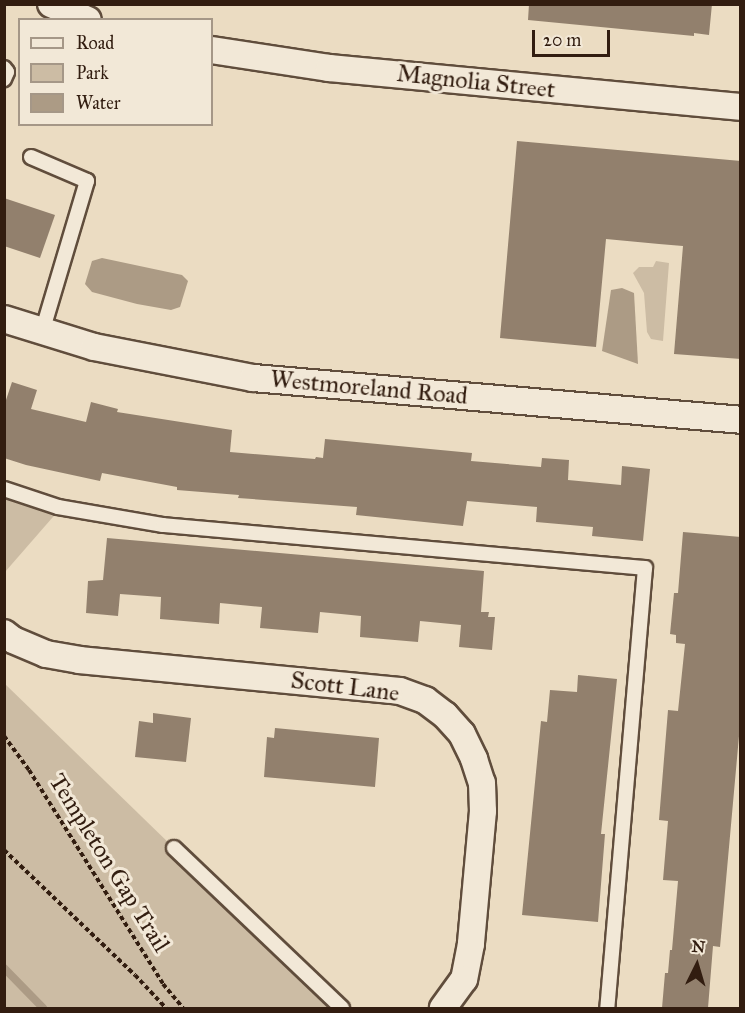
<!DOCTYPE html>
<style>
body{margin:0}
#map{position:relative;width:745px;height:1013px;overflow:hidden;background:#ebdcc2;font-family:"IM FELL Great Primer",serif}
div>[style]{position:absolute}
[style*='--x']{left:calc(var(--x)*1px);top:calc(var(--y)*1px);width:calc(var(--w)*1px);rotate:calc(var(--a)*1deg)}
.green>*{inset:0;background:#ccbca4}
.water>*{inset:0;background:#ac9b85}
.stream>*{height:8px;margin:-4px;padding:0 4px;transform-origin:4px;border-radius:4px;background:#ac9b85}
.building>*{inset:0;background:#92806d}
.path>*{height:4px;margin-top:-2px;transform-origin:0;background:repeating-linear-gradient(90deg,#321d10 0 4.5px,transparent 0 7.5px)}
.roads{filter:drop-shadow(2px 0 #604d3c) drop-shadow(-2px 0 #604d3c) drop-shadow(0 2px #604d3c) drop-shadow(0 -2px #604d3c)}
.service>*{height:14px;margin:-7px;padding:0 7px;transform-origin:7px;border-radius:7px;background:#f2e8d7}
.minor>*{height:26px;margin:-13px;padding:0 13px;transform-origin:13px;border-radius:13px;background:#f2e8d7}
span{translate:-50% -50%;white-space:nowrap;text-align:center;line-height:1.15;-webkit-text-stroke:6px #f2e8d7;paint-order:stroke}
.street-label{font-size:24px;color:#321d10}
.frame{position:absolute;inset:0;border:6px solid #321d10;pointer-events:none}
.legend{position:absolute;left:18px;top:18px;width:195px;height:108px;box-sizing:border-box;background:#f2e8d7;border:2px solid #a59787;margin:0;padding:8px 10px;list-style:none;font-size:18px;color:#321d10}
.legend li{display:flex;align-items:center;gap:12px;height:30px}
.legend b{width:30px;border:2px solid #a59787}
.north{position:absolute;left:667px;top:935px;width:60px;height:60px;-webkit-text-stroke:4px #f2e8d7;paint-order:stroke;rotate:5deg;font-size:16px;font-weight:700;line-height:24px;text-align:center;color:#321d10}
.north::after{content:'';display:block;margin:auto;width:21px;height:27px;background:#321d10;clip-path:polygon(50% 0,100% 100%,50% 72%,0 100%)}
.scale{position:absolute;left:532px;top:30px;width:78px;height:27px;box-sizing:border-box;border:3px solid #321d10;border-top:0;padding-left:8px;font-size:18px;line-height:21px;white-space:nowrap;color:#321d10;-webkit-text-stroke:4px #f2e8d7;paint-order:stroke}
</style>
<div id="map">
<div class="green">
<i style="clip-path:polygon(656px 261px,669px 263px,663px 341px,651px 339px,647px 332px,644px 293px,633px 273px,639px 267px,653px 267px)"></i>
<i style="clip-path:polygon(5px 492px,59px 510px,5px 572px)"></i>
<i style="clip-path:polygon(4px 683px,174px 848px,336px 1008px,5px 1008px)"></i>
</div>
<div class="water">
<i style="clip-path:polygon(102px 258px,182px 275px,188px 281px,180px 307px,171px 310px,137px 304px,92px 292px,85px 284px,92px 261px)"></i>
<i style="clip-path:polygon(622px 288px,634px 293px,638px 364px,602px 351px,611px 290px)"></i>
</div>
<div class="stream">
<i style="--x:4;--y:968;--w:56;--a:45.7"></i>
</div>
<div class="building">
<i style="clip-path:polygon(529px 4px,712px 4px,709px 35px,694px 33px,694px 36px,528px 20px)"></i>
<i style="clip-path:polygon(517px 141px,741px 161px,741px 359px,674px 354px,683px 246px,659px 244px,606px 239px,596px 347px,500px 338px)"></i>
<i style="clip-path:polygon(4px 198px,55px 215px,40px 258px,4px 246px)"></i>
<i style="clip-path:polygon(12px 382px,37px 390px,31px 409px,86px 422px,91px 402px,118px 409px,117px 412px,232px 430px,230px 452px,315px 459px,316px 457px,323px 458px,325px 439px,472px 453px,471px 461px,541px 467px,542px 458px,569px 460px,568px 480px,621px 485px,622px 466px,650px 469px,643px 541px,592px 536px,593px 527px,536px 522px,537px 507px,467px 501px,463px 526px,356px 515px,357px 507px,238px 498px,239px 495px,177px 490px,177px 487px,102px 473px,100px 481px,26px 465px,4px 458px,4px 406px)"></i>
<i style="clip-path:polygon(683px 532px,741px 537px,741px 714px,720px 947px,713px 946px,708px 1008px,662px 1008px,665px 973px,668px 973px,670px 950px,672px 950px,678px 881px,663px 880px,668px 821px,659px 820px,668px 710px,678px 711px,685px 644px,676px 643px,676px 635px,670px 634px,674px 593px,678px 593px)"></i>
<i style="clip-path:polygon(107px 538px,484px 571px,481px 612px,489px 612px,488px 617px,495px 617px,492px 650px,459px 647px,461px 625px,420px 621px,418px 642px,360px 637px,361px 616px,341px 614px,320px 612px,318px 633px,260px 628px,262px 607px,220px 603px,219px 624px,160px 619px,161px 597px,120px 594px,118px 616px,86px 613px,88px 581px,103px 580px)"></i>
<i style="clip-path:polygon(578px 675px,617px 679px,601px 834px,605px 834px,598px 922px,522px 915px,541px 721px,547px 722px,550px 690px,577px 692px)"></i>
<i style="clip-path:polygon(153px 713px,191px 718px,186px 762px,135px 757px,139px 721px,153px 723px)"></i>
<i style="clip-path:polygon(275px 728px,379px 738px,375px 787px,264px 777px,267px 737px,274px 738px)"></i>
</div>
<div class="path">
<i style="--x:4;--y:736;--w:42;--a:53.7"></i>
<i style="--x:29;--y:770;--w:252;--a:57.9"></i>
<i style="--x:163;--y:984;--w:31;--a:50"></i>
<i style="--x:4;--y:850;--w:181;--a:43.7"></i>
<i style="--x:135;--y:975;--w:45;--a:46.8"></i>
</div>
<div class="roads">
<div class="service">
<i style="--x:4;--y:68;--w:5;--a:53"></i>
<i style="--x:7;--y:72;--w:8;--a:113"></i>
<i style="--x:31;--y:157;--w:61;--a:23.2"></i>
<i style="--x:87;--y:181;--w:158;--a:106.6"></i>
<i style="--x:4;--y:489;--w:57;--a:18.4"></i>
<i style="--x:58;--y:507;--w:107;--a:9.7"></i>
<i style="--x:163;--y:525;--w:484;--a:5.1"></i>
<i style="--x:645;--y:568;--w:442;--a:94.9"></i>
<i style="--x:174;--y:848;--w:232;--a:43.6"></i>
</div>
<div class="minor">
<i style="--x:51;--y:4;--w:40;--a:23.4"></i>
<i style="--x:212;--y:50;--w:118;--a:8.7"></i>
<i style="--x:329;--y:68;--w:413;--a:5.4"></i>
<i style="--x:4;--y:319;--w:94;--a:17.3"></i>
<i style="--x:94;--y:347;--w:162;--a:11"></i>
<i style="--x:253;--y:378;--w:489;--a:4.9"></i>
<i style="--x:4;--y:633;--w:11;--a:38"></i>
<i style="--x:13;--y:640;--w:36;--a:23"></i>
<i style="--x:46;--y:654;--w:34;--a:10"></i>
<i style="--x:79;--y:660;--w:322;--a:5.5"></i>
<i style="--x:400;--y:691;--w:27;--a:20"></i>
<i style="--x:425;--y:700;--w:25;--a:37"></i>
<i style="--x:445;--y:715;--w:25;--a:48"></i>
<i style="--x:462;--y:734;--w:28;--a:64"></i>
<i style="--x:474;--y:759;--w:25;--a:72"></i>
<i style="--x:482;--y:783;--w:28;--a:88"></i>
<i style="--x:483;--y:811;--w:134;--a:95.2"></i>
<i style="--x:471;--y:944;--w:36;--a:101"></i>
<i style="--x:464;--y:979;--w:36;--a:126"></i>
</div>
</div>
<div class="street-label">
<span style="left:476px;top:82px;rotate:6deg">Magnolia Street</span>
<span style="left:369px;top:388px;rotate:5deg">Westmoreland Road</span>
<span style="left:345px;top:687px;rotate:7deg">Scott Lane</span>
<span style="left:109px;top:863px;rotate:58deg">Templeton Gap Trail</span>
</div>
<div class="frame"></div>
<ul class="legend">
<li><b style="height:8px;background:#f2e8d7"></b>Road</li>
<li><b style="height:16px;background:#ccbca4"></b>Park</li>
<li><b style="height:16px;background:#ac9b85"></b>Water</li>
</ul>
<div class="north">N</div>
<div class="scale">20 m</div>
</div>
